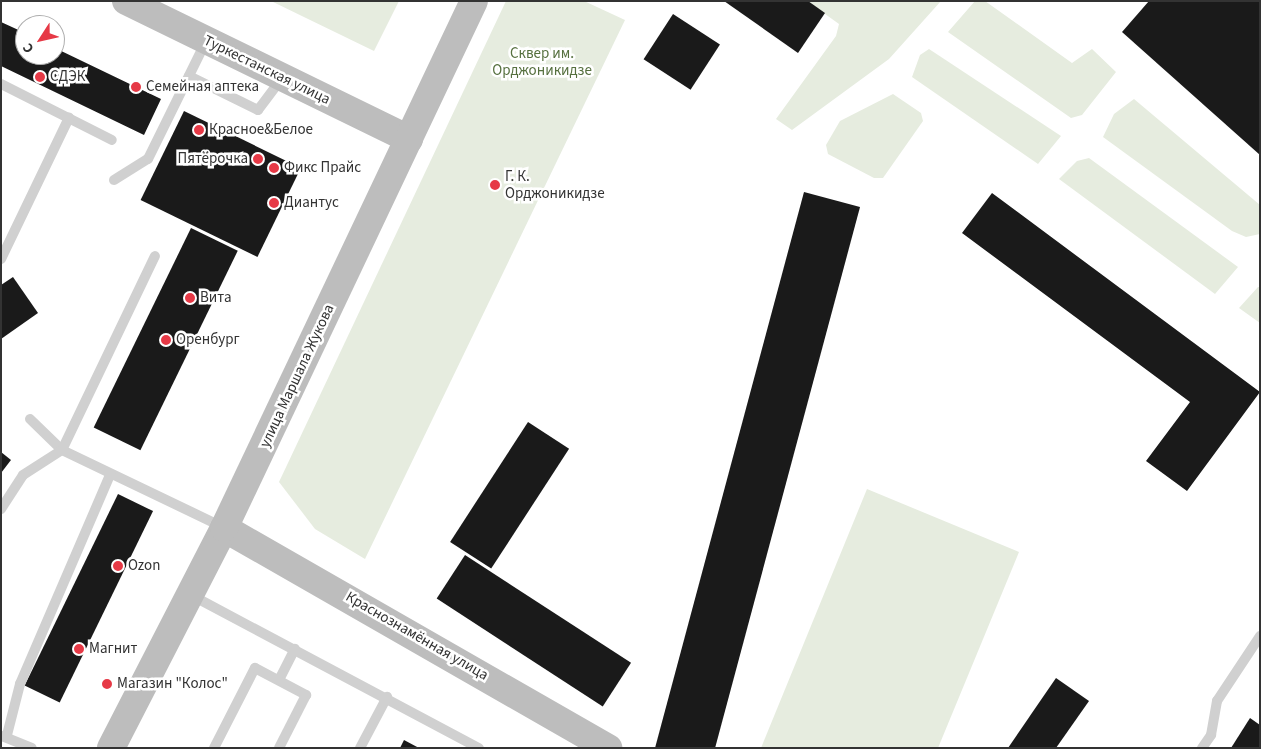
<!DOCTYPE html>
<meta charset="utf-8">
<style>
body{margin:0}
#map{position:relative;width:1261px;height:749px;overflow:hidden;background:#fff;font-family:"Source Sans 3",sans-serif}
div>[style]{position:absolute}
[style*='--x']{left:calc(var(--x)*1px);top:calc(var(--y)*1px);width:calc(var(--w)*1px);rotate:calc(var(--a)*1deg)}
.green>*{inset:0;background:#e6ecdf}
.building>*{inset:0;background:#1a1a1a;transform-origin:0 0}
.service>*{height:10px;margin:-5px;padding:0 5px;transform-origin:5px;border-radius:5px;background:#d0d0d0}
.secondary>*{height:28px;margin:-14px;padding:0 14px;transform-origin:14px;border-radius:14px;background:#bdbdbd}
.dots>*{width:14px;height:14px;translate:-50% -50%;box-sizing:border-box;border:2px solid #fff;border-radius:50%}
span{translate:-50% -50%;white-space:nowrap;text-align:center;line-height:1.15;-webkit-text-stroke:5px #fff;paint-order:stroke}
.park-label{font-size:15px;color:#56703f}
.street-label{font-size:15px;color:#333}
.poi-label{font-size:15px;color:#333}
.left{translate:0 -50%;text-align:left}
.right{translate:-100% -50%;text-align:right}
.frame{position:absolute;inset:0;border:2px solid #333;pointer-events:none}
.north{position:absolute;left:15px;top:15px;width:50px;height:50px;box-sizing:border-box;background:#fff;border:1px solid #adadad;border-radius:50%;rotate:235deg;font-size:14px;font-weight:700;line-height:20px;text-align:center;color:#333}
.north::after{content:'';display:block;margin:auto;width:18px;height:22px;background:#e63946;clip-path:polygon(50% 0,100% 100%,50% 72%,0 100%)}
</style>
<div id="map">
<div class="green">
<i style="clip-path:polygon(271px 1px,399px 1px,374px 51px)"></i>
<i style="clip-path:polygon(506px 1px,584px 1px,625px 20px,365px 559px,315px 529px,279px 482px)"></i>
<i style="clip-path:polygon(807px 1px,941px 1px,889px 59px,792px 130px,776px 119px,836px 36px,839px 24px)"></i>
<i style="clip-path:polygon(975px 1px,985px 1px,1072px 63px,1092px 49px,1116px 72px,1082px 115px,1071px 118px,948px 32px)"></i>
<i style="clip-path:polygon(929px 49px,1061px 136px,1038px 164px,912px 77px,920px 55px)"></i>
<i style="clip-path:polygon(893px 94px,921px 113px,923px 121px,883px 178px,874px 178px,828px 154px,826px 145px,840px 121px)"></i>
<i style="clip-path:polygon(1134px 99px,1260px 205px,1260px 234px,1246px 237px,1232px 231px,1103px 137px,1114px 114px)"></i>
<i style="clip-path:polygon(1089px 158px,1238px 267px,1215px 294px,1059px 179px,1077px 161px)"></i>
<i style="clip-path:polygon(1258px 287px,1260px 287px,1260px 323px,1239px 308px)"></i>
<i style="clip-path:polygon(867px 489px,1019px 552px,938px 748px,761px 748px)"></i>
</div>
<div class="building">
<i style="clip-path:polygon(724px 1px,808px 1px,825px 13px,798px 53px)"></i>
<i style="clip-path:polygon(1149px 1px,1260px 1px,1260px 155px,1122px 32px)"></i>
<i style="left:673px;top:14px;width:56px;height:54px;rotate:33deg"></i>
<i style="clip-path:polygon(1px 22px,25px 33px,25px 55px,55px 55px,55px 48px,161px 99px,144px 135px,1px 66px)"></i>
<i style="left:184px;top:111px;width:130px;height:99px;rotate:26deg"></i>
<i style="left:804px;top:192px;width:58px;height:577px;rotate:15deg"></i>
<i style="clip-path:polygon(992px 193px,1260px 392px,1187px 491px,1146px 461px,1190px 402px,962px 233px)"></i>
<i style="left:191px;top:228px;width:52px;height:222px;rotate:26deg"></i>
<i style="clip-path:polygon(13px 277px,38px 313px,1px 339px,1px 285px)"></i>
<i style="left:528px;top:422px;width:49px;height:143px;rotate:33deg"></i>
<i style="clip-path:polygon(1px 452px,11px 460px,1px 473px)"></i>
<i style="left:118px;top:494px;width:39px;height:213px;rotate:26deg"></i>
<i style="left:465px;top:555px;width:198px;height:52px;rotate:33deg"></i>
<i style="clip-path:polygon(1056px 678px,1089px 701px,1056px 748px,1008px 748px)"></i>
<i style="clip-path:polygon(1250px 718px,1260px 725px,1260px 748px,1231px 748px)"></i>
<i style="clip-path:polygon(404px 740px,419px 748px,400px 748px)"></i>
</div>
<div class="service">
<i style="--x:189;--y:76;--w:77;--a:26.2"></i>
<i style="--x:258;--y:110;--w:39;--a:-53"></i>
<i style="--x:1;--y:84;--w:124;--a:26.8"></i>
<i style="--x:114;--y:180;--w:40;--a:-32"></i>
<i style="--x:148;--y:159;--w:131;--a:-63.8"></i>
<i style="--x:1;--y:259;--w:157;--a:-64.3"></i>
<i style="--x:30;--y:419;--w:45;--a:44.1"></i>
<i style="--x:62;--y:450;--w:178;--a:25.6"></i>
<i style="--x:1;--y:509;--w:40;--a:-57.1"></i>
<i style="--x:23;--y:475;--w:46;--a:-32.7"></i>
<i style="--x:62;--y:450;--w:215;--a:-64.4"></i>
<i style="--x:191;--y:595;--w:326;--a:28"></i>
<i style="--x:279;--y:680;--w:35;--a:-63"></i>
<i style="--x:7;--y:735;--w:53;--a:-75.7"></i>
<i style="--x:20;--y:684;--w:228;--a:-66.7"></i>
<i style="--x:2;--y:736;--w:32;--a:22"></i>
<i style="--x:214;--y:748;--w:90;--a:-62.9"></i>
<i style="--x:255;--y:668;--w:58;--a:27.9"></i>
<i style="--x:306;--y:695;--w:59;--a:117"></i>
<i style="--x:360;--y:748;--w:58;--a:-62.1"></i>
<i style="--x:1202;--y:748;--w:16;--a:-55"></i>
<i style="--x:1211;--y:735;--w:35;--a:-80"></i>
<i style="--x:1217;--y:701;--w:78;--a:-56.5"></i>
</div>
<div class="secondary">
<i style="--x:126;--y:1;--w:315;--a:26"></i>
<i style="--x:224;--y:528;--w:443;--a:29.8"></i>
<i style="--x:111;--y:748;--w:247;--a:-62.8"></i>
<i style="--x:224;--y:528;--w:583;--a:-64.62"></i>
</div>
<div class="dots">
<i style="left:40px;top:77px;background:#e63946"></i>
<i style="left:136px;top:87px;background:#e63946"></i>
<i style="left:199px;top:130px;background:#e63946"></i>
<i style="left:258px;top:159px;background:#e63946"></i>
<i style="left:274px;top:168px;background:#e63946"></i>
<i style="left:495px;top:185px;background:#e63946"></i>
<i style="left:274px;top:203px;background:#e63946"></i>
<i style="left:190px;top:298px;background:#e63946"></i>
<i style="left:166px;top:340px;background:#e63946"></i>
<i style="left:118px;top:566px;background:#e63946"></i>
<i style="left:79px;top:649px;background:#e63946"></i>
<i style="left:107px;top:684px;background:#e63946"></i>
</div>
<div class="park-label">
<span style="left:542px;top:62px">Сквер им.<br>Орджоникидзе</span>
</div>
<div class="street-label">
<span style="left:267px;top:70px;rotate:26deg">Туркестанская улица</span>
<span style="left:297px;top:376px;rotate:-65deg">улица Маршала Жукова</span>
<span style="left:417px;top:636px;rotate:30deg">Краснознамённая улица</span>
</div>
<div class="poi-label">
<span class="left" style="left:50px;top:77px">СДЭК</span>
<span class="left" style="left:146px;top:87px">Семейная аптека</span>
<span class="left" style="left:209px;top:130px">Красное&amp;Белое</span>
<span class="right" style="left:248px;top:159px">Пятёрочка</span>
<span class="left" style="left:284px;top:168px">Фикс Прайс</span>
<span class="left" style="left:505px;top:185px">Г. К.<br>Орджоникидзе</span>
<span class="left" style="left:284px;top:203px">Диантус</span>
<span class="left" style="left:200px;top:298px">Вита</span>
<span class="left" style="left:176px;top:340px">Оренбург</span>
<span class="left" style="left:128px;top:566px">Ozon</span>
<span class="left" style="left:89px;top:649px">Магнит</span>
<span class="left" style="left:117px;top:684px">Магазин "Колос"</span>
</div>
<div class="frame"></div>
<div class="north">С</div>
</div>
